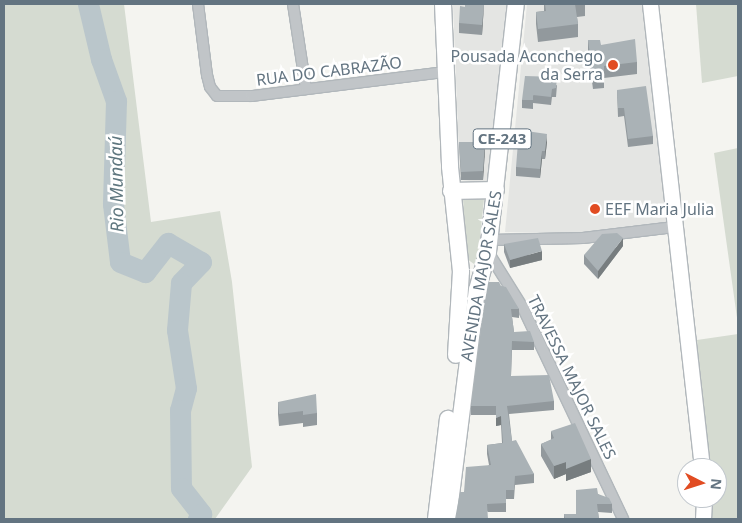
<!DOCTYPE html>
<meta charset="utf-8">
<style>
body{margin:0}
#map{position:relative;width:742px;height:523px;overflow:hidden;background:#f4f4f0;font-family:"Noto Sans",sans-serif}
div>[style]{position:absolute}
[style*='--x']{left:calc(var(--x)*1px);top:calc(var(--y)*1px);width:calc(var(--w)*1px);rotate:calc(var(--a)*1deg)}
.built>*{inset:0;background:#e4e5e3}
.green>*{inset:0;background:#d5dbd1}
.river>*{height:21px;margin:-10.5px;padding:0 10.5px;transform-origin:10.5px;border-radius:10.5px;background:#bac6cb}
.roads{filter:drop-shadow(1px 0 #b1b7bb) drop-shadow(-1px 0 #b1b7bb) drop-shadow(0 1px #b1b7bb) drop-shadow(0 -1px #b1b7bb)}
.street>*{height:10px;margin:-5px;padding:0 5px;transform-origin:5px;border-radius:5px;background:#c1c5c8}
.secondary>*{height:15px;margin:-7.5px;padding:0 7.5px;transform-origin:7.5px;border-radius:7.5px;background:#fff}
.primary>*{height:16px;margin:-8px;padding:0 8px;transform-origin:8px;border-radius:8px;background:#fff}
.wall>*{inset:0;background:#92999d}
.shaded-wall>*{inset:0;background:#777d7f}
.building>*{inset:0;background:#aab2b6}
.dots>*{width:14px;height:14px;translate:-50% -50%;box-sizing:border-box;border:2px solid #fff;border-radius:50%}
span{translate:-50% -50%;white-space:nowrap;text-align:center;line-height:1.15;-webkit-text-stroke:5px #fff;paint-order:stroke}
.shield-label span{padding:1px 4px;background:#fff;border:1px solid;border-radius:4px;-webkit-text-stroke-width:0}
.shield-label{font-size:15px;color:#637481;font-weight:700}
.poi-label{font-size:16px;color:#637481}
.right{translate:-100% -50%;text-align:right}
.left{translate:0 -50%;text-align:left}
.street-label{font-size:16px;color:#637481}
.water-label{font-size:18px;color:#5f777f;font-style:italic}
.frame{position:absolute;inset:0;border:5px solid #637481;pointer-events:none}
.north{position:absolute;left:677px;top:458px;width:50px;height:50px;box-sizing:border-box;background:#fff;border:1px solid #c1c7cd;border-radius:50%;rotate:95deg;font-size:14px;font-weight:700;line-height:20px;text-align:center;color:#637481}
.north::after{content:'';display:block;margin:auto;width:18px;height:22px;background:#e14c22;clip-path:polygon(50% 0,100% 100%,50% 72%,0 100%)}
</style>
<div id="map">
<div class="built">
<i style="clip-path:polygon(453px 4px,507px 4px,488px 183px,460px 180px)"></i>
<i style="clip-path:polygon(527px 4px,644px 4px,670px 225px,595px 235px,505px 232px)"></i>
</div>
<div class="green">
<i style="clip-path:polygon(4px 4px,124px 4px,151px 222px,220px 211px,232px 282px,252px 467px,215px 519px,4px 519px)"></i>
<i style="clip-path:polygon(696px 4px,738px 4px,738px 76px,702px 83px)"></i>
<i style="clip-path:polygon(738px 136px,738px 325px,714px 153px,738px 148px)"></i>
<i style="clip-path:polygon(463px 199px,484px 199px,478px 257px,474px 264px,467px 259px)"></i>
<i style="clip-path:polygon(738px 334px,738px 519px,711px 519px,709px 498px,717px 498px,717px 468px,707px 468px,697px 340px)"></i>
</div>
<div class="river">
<i style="--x:88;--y:4;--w:57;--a:76.7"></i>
<i style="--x:101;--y:59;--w:45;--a:70.3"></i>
<i style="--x:116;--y:101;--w:103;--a:91.7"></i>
<i style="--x:113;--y:204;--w:58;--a:83.1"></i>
<i style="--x:120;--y:262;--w:27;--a:22"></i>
<i style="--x:145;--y:272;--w:37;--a:-52"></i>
<i style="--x:168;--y:243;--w:38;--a:30"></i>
<i style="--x:201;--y:262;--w:29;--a:134"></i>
<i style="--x:181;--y:283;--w:47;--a:94.9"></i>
<i style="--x:177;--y:330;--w:59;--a:81.2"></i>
<i style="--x:186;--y:388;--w:23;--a:105"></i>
<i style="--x:180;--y:410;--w:78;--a:89.3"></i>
<i style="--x:181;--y:488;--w:33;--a:52"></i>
<i style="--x:201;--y:514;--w:6;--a:121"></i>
</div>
<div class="roads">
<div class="street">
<i style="--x:198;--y:4;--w:72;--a:82.8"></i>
<i style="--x:207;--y:75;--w:12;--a:76"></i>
<i style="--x:210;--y:87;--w:11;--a:52"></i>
<i style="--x:217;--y:96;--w:35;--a:0"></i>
<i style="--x:252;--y:96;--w:194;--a:-7.1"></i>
<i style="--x:293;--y:4;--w:86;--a:81.3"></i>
<i style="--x:490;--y:240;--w:93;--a:-1.2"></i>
<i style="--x:583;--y:238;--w:92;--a:-6.9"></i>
<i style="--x:488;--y:252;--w:66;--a:58"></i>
<i style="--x:523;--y:308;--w:233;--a:64.6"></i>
</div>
<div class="secondary">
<i style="--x:650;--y:4;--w:467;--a:83.6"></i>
<i style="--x:703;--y:519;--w:21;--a:-87"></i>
</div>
<div class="primary">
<i style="--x:443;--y:4;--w:163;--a:87.5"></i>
<i style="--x:450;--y:167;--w:105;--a:84"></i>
<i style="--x:461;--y:271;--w:84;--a:93.4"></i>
<i style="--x:451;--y:191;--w:45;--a:-1.3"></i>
<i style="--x:436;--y:519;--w:101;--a:-83.2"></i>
<i style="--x:448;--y:519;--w:231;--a:-82.8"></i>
<i style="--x:477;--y:290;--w:40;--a:-74"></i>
<i style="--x:488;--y:252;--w:250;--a:-83.6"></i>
</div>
</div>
<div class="wall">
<i style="clip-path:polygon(465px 4px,495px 4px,495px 5px,484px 4px,482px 35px,459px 33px,459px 23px,465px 7px)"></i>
<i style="clip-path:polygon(544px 4px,585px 4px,585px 16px,577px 17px,578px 24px,578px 37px,538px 42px,536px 24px,536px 12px,544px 11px)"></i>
<i style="clip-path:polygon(588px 40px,601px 45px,637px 62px,637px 74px,604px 78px,604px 88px,593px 89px,588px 52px)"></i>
<i style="clip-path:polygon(557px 85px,556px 97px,552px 97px,551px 105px,533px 103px,533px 109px,522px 108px,522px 100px)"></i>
<i style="clip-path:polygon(617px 90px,653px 136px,653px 144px,628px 147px,624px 116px,618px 117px)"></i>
<i style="clip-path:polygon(459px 142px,485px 150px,483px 180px,461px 180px)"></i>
<i style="clip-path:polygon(547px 142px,545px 159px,542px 159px,540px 178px,516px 176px,516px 167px)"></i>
<i style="clip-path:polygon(504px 244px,542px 260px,510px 268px,504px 252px)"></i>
<i style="clip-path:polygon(623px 246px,598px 279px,584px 264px,584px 255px)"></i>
<i style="clip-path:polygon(501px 286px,519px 309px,519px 318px,512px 317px,514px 332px,534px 342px,534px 350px,512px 350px,511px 376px,554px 401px,554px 410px,509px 414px,512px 441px,534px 474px,534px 483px,515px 485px,514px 499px,506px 499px,506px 512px,488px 512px,464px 492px,489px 465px,487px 454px,487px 445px,502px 443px,501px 425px,496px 426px,496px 415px,471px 415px,471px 406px)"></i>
<i style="clip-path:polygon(278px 402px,317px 413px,317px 425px,303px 427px,303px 423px,279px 426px,278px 414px)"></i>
<i style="clip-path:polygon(551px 431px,591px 472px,566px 481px,566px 474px,554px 479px,541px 456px,541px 444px,551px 440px)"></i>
<i style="clip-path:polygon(598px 494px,612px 504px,612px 513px,598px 512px,599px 519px,564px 519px,564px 514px,576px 514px)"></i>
</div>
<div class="shaded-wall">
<i style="clip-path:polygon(484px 4px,482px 35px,482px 25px)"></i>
<i style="clip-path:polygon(547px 134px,547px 142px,545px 159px,545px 151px)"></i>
<i style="clip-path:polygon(485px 142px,485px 150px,483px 180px,483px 171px)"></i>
<i style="clip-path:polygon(542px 151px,542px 159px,540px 178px,540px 169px)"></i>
<i style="clip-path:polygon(623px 238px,623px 246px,598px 279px,598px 271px)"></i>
<i style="clip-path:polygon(542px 251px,542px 260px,510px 268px,510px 260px)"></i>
<i style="clip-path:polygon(501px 416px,501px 425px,496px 426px,496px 418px)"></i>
<i style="clip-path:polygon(591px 459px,591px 472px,566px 481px,566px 474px,554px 479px,554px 466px,566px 462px)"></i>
</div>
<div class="building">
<i style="clip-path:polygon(465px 4px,484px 4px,482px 25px,459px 23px,460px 6px,465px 7px)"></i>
<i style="clip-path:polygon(545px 4px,578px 4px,575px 4px,578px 24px,538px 29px,536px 12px,546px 11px)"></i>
<i style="clip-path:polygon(635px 39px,637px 62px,604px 66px,604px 76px,593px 77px,588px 40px,600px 40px,601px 45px)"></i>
<i style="clip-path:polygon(525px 76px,557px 77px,556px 88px,552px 89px,551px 97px,533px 95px,533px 100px,522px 100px)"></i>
<i style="clip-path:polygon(646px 86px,653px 136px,628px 139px,624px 108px,618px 108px,617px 90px)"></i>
<i style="clip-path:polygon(519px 130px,547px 134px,545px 151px,542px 151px,540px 169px,516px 167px)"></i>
<i style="clip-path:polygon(459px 142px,485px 142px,483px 171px,461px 172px)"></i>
<i style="clip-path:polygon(617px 233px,623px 238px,598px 271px,584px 255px,602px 234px)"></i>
<i style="clip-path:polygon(538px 238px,542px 251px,510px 260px,504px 244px)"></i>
<i style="clip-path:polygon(487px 282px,499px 282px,501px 286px,506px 287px,519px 309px,511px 309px,514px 332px,530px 331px,534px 342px,512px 341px,511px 376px,549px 375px,554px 401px,507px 406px,512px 441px,516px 440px,534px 474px,515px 476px,514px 490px,506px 490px,506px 503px,487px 504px,488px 519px,455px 519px,460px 492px,464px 492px,466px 467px,491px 465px,487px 445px,503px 443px,501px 416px,496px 418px,496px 406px,471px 406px)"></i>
<i style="clip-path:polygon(316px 394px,317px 413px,303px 415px,303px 411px,279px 414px,278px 402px)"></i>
<i style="clip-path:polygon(575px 423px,591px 459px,566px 469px,566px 462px,554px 466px,541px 444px,554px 438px,551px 431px)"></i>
<i style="clip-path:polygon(597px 488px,598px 494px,609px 498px,612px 504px,597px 504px,599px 519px,565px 519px,564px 514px,576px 514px,576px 490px)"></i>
</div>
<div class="dots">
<i style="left:613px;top:65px;background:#e14c22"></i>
<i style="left:595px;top:209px;background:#e14c22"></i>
</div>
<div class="shield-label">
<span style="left:502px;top:139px">CE-243</span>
</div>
<div class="poi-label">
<span class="right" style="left:603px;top:65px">Pousada Aconchego<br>da Serra</span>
<span class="left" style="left:605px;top:209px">EEF Maria Julia</span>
</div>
<div class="street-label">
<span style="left:329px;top:71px;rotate:-7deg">RUA DO CABRAZÃO</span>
<span style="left:481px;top:276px;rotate:-80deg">AVENIDA MAJOR SALES</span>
<span style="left:572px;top:377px;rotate:64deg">TRAVESSA MAJOR SALES</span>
</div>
<div class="water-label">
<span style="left:116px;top:184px;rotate:-91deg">Rio Mundaú</span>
</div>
<div class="frame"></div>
<div class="north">N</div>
</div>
